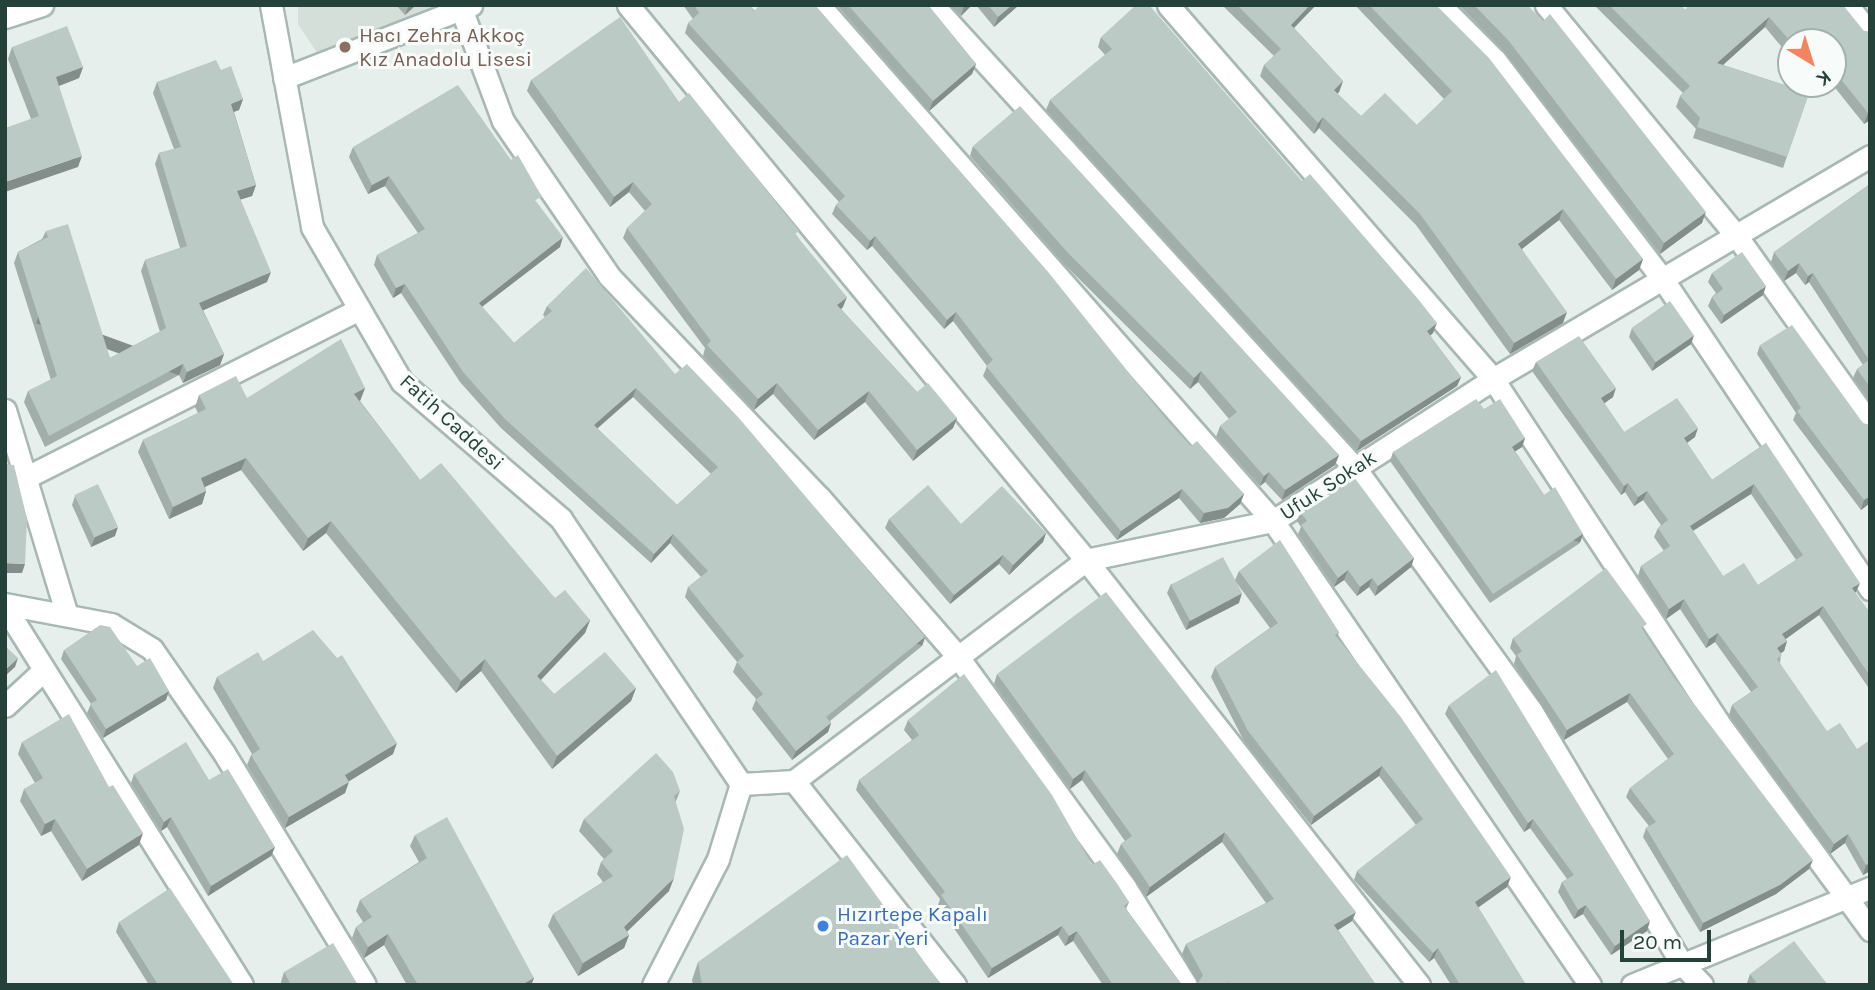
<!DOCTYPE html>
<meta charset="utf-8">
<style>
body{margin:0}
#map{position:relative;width:1875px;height:990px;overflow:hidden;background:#e6efeb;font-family:Karla,sans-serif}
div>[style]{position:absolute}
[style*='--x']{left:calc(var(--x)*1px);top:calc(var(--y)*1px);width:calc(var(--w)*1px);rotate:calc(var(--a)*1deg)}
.built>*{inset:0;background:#d4dfda}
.roads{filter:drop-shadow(2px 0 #a8b8b2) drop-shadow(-2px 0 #a8b8b2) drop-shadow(0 2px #a8b8b2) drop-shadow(0 -2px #a8b8b2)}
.minor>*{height:21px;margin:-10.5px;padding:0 10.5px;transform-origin:10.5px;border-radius:10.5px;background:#fff}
.wall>*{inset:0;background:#a1aea9}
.shaded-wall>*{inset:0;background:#838d89;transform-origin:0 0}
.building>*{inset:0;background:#bbcac4;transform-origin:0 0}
.dots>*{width:19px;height:19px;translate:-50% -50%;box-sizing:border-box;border:4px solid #f7fbf9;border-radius:50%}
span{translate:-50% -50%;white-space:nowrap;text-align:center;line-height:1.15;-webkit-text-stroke:6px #f7fbf9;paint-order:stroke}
.education-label{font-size:21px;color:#785e54}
.left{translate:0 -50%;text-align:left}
.street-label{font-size:21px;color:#24423a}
.shop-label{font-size:21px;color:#366cbe}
.frame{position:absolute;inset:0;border:7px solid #24423a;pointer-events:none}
.north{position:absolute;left:1777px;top:28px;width:70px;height:70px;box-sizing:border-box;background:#f7fbf9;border:2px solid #a3b1ad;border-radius:50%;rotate:142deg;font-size:19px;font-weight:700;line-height:28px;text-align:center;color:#24423a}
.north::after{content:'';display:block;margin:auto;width:24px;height:32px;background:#f4845f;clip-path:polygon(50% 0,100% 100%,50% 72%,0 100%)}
.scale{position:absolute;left:1620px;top:930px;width:91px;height:32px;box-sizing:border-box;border:4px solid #24423a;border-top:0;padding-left:9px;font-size:21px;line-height:24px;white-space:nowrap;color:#24423a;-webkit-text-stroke:5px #f7fbf9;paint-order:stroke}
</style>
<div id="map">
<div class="built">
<i style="clip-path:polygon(298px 5px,451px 5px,328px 69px,298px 24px)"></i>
</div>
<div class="roads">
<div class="minor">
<i style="--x:271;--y:5;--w:226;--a:79.5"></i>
<i style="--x:312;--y:227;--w:179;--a:59.9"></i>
<i style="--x:402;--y:382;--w:210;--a:40.7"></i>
<i style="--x:561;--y:519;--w:320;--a:55.8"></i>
<i style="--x:628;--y:5;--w:720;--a:50.47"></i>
<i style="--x:1086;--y:560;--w:540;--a:51.92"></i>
<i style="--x:819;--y:5;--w:687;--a:48.66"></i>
<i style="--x:1273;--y:521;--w:562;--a:55.66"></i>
<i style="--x:933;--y:5;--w:626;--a:47.65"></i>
<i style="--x:1355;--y:468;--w:299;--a:54"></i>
<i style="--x:1531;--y:710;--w:295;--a:59.3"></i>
<i style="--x:1682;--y:964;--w:29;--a:46"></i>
<i style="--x:1168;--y:5;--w:495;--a:49"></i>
<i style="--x:1493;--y:379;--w:410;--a:56.7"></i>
<i style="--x:1718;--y:722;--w:258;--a:53.8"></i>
<i style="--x:1440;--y:5;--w:78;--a:45"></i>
<i style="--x:1495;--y:60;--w:278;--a:52.6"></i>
<i style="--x:1664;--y:281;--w:371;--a:56.2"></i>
<i style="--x:1546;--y:5;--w:302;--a:50.5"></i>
<i style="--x:1738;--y:238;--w:228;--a:54.6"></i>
<i style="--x:1847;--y:5;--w:36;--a:51"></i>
<i style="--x:462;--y:11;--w:117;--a:69.6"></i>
<i style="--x:503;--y:121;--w:188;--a:55.6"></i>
<i style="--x:609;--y:276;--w:306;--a:46.5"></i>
<i style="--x:820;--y:498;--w:211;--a:49"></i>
<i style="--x:958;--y:657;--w:284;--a:54"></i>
<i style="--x:1125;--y:887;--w:115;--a:58.1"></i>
<i style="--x:5;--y:17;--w:39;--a:-18"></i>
<i style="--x:284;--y:78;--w:201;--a:-21.3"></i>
<i style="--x:5;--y:410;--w:214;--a:73.2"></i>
<i style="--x:29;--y:476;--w:370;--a:-26.8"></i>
<i style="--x:5;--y:604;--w:108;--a:10.7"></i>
<i style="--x:111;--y:624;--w:48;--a:31.4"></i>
<i style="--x:152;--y:649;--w:126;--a:55.3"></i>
<i style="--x:224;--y:753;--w:271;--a:58.7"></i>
<i style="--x:5;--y:607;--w:446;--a:57.9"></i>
<i style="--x:5;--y:706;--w:53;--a:-42.7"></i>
<i style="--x:794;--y:781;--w:260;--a:51.7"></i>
<i style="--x:741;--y:784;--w:53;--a:-3.2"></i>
<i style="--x:794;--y:781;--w:366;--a:-37.1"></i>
<i style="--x:1086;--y:560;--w:191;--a:-11.8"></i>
<i style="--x:1273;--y:521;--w:262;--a:-32.8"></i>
<i style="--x:1493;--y:379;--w:438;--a:-30.6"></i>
<i style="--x:653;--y:985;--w:142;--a:-62.7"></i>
<i style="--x:718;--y:859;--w:78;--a:-73"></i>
<i style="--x:1632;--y:985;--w:257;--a:-22.2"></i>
</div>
</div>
<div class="wall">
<i style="clip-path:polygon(396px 5px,416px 5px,405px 15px)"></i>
<i style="clip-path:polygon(683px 5px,749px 5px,1165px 418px,1191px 446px,1244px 494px,1240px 504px,1224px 518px,1200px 523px,1179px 498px,1117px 540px,983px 376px,987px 366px,953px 321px,944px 329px,872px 246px,867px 250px,832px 214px,836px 205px,839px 202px,685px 33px,688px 23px,693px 19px)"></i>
<i style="clip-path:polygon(837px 5px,928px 5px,976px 64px,972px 74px,929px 111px)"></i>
<i style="clip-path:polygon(950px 5px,972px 5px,961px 16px)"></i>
<i style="clip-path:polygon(976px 5px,1019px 5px,994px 27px)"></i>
<i style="clip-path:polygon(1222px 5px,1316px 5px,1294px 28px,1343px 81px,1339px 92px,1337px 94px,1361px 116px,1417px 125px,1444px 99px,1355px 5px,1436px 5px,1643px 259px,1639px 270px,1612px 290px,1559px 220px,1522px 249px,1563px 323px,1510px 354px,1416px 225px,1319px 128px,1314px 134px,1260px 76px,1264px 65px,1274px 56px)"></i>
<i style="clip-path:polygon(1459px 5px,1527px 5px,1702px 223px,1660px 254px,1504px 51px)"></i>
<i style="clip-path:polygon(1594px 5px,1680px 5px,1685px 10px,1690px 5px,1870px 32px,1870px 120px,1864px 124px,1832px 84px,1833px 84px,1833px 42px,1791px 42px,1791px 58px,1765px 27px,1723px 65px,1809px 93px,1783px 168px,1693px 138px,1696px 129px,1676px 107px,1680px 96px,1683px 93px)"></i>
<i style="clip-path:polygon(1101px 37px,1433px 333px,1430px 336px,1461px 377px,1457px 386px,1357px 451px,1046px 110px,1050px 100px,1105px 55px,1098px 47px)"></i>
<i style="clip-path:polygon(12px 47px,83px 67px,79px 78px,59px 86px,78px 167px,31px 119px,8px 59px)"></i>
<i style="clip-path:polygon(221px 70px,243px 99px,239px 110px,234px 112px,256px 185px,252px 196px,240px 199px,267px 282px,203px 310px,224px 354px,220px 365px,183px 383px,179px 375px,45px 447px,24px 402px,28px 391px,51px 380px,14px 263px,18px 252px,42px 239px,46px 231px,110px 358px,160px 332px,141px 271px,145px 260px,180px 248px,155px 164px,159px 153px,174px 149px,153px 93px,157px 82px)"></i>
<i style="clip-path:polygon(531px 80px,679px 102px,797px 236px,843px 307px,841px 309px,917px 392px,957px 418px,953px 428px,913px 461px,865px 402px,814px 440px,773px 394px,754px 410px,703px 356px,705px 348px,623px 238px,627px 228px,645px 211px,629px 192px,610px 207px,527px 91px)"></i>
<i style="clip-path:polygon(1813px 84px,1829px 84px,1820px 92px)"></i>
<i style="clip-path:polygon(973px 146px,1339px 455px,1335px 465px,1282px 500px,1265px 482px,1260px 486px,1216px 437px,1220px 426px,1229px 419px,1198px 382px,1190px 389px,1065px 265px,970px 156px)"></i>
<i style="clip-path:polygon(evenodd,353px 147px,539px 205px,560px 247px,482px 307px,514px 343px,545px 317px,543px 315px,547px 306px,675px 374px,925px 637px,922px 646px,830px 721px,831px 723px,828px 732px,792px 760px,752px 709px,756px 699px,733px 672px,737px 662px,685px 597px,688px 587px,701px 577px,670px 543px,651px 563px,501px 428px,460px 382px,401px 293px,393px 298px,374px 265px,377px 255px,418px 233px,385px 186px,368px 194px,349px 157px,353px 147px,633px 397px,711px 474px,677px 505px,597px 428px,633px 397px)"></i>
<i style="clip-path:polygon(1870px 184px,1870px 401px,1853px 378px,1857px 369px,1863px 365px,1809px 282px,1805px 285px,1796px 273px,1784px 281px,1771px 262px,1774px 252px)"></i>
<i style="clip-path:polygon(1712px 273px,1763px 295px,1721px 324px,1708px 306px,1712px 297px,1716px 293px,1708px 282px)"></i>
<i style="clip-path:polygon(1632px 328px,1694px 335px,1691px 344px,1652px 371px,1629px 337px)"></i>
<i style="clip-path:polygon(1760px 345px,1870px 503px,1861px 510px,1793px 420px,1796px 413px,1757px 354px)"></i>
<i style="clip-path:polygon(evenodd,1536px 362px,1613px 397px,1604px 403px,1624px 432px,1695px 437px,1687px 443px,1712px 480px,1766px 443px,1856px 592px,1855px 593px,1870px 613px,1870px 690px,1819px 615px,1785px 639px,1787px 641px,1784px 651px,1781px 653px,1780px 663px,1870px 871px,1863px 875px,1845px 843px,1830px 854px,1729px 715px,1732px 705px,1751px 692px,1715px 642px,1706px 648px,1680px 609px,1666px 619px,1638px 576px,1641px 566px,1664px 551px,1654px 537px,1658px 528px,1661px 525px,1643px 500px,1634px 506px,1625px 492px,1621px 495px,1532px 371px,1536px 362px,1751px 494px,1796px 560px,1758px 585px,1723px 576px,1693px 531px,1751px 494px)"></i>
<i style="clip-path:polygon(365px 388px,360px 401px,420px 480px,555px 598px,590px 620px,585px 633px,541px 680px,554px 694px,636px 688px,631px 701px,552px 769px,481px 671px,456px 693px,326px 533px,303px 551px,241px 470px,205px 487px,206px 491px,202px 504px,169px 519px,138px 452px,143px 440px,198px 413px,195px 407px,199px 395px,247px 398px)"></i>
<i style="clip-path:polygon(1484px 409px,1525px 438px,1522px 447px,1515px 451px,1544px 495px,1580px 543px,1490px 603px,1390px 461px,1393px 452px)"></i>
<i style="clip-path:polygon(75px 496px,115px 536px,91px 547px,72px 505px)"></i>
<i style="clip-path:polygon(1300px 512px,1414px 558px,1411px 567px,1375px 596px,1369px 587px,1357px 596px,1344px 580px,1334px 587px,1298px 534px,1301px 527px,1297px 521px)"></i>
<i style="clip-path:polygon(889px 519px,961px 524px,1046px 533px,1043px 542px,1009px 575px,999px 564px,950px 604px,885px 528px)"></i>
<i style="clip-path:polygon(1239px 571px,1339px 632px,1337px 638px,1507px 887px,1478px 907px,1526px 985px,1451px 985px,1434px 958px,1429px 962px,1354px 880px,1357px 871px,1416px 825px,1379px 776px,1311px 825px,1244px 741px,1211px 677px,1215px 667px,1270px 628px,1236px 582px,1239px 603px,1186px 630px,1167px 593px,1171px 584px,1235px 580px)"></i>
<i style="clip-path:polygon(1644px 633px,1666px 667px,1809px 869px,1776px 894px,1700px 932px,1643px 837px,1646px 828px,1649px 826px,1626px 797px,1630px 788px,1668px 759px,1627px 702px,1564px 740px,1514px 664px,1516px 656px,1510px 648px,1513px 638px)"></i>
<i style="clip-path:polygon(64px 650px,137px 666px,166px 700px,103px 738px,87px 713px,91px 704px,61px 659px)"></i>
<i style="clip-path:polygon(263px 661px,393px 754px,348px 782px,345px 793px,285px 828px,247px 765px,251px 755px,252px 754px,213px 688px,217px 677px)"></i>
<i style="clip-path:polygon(997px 674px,1352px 921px,1338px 930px,1376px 985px,1197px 985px,1198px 983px,1182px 954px,1186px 944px,1266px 903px,1222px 842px,1146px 897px,1117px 854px,1121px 844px,1125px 841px,1082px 780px,1070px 789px,994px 684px)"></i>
<i style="clip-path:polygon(1449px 705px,1647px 931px,1611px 955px,1583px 914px,1574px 919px,1558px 892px,1562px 882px,1567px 879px,1530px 828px,1524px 832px,1445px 714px)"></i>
<i style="clip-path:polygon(908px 720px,1092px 865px,1129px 902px,1126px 909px,1182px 985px,1103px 985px,1073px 941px,1065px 946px,1058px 935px,988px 978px,938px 905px,940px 899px,856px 790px,859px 780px,912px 740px,904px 730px)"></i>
<i style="clip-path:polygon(22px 742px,139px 845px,82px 881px,51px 831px,41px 836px,20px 801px,24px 789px,35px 783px,18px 754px)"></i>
<i style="clip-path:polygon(134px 774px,209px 780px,275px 847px,271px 856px,208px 896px,167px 827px,161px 831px,131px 783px)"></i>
<i style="clip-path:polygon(680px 791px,676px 801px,669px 891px,627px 932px,629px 935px,624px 948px,578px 976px,548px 926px,553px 914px,603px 882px,597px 874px,601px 862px,604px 859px,579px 831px,584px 819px)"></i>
<i style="clip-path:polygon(415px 835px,534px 978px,531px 985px,407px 985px,384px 945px,364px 958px,352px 938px,356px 927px,363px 922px,356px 911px,360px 900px,419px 862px,410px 846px)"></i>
<i style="clip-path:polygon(119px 922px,234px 985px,149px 985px,116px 932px)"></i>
<i style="clip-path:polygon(698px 962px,941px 985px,693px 985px,692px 980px)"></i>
<i style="clip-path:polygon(284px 972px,358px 985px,282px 985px,281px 982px)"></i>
<i style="clip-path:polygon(1750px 974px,1828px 985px,1748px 985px,1747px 983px)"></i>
</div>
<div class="shaded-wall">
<i style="clip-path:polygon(409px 5px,416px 5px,405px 15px)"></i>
<i style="clip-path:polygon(965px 5px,972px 5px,961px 16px,964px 6px)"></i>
<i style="clip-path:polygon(1012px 5px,1019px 5px,994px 27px,998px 17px)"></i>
<i style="clip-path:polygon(1310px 5px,1316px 5px,1287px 35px,1291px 25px)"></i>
<i style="clip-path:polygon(1769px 17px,1765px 27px,1713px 74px,1717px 63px)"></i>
<i style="clip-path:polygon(976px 64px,972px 74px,929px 111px,933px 101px)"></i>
<i style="clip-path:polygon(83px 67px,79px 78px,51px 89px,56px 77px)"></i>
<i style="clip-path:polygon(1343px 81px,1339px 92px,1330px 101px,1334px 90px)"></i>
<i style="clip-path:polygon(1823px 84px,1829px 84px,1820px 92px)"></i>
<i style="clip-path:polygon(243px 99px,239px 110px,227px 114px,231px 104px)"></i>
<i style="clip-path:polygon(1870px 112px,1870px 120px,1864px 124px,1868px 113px)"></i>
<i style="clip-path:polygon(1323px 117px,1319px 128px,1314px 134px,1318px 123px)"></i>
<i style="clip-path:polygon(82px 156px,78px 167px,5px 192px,5px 182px)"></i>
<i style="clip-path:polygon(389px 176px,385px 186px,368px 194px,372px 185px)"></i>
<i style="clip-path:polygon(633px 182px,629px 192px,610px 207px,614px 197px)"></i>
<i style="clip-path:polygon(256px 185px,252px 196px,233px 202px,237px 191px)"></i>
<i style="clip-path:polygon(1563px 209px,1559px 220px,1514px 255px,1518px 244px)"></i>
<i style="clip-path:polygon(1706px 212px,1702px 223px,1660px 254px,1664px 243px)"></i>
<i style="clip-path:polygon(875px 236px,872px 246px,867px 250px,870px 241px)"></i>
<i style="clip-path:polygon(563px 237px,560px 247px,475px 312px,479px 303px)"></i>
<i style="clip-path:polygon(1643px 259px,1639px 270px,1612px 290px,1616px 279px)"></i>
<i style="clip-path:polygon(1799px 263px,1796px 273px,1784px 281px,1788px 271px)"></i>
<i style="clip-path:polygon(271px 272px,267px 282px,195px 314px,199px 303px)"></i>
<i style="clip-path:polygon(1813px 273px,1809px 282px,1805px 285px,1808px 276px)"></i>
<i style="clip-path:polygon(405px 284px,401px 293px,393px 298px,396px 288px)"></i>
<i style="clip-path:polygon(1766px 286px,1763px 295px,1721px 324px,1724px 315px)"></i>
<i style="clip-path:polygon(847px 297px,843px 307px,833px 315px,837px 305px)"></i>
<i style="clip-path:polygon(956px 312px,953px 321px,944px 329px,947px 320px)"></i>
<i style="clip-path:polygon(1567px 312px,1563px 323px,1510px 354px,1514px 343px)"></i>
<i style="clip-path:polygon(1437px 323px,1433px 333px,1423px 341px,1427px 331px)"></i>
<i style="clip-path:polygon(1694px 335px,1691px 344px,1652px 371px,1656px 361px)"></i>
<i style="clip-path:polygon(224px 354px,220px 365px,183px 383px,187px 372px)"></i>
<i style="left:183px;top:364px;width:12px;height:152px;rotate:110deg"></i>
<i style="clip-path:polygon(1201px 371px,1198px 382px,1190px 389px,1194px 378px)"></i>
<i style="clip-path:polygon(1461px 377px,1457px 386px,1357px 451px,1361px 441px)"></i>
<i style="clip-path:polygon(777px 383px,773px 394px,754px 410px,758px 399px)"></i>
<i style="clip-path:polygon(365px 388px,360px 401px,349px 406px,354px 394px)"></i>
<i style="clip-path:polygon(636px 388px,633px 397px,590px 435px,594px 425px)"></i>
<i style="clip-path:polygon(1616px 388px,1613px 397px,1598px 408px,1601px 398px)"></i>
<i style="clip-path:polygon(869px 391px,865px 402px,814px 440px,818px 430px)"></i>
<i style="clip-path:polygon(957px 418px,953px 428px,913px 461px,917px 450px)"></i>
<i style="clip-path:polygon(1698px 428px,1695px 437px,1681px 447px,1684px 438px)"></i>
<i style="clip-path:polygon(1525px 438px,1522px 447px,1508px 456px,1512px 447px)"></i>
<i style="clip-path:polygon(1339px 455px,1335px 465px,1282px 500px,1285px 490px)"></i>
<i style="clip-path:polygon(246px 458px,241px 470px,196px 491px,201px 478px)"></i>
<i style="clip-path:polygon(1269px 472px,1265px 482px,1260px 486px,1264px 476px)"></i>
<i style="clip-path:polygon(1628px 483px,1625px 492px,1621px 495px,1624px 486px)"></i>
<i style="clip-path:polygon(1754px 484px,1751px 494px,1686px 535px,1690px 526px)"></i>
<i style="clip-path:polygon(1182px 489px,1179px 498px,1117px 540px,1121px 531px)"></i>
<i style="clip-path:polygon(206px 491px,202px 504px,169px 519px,173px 507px)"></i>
<i style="clip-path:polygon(1647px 491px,1643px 500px,1634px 506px,1638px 497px)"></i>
<i style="clip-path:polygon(1244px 494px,1240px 504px,1224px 518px,1200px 523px,1204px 513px)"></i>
<i style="clip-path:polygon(1870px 496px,1870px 503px,1861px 510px,1864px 500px)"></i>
<i style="clip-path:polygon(331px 521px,326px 533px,303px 551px,308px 538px)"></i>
<i style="clip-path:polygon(118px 527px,115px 536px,91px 547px,95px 537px)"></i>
<i style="clip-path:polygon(1046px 533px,1043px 542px,1009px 575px,1013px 565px)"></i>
<i style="clip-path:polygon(673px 534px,670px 543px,651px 563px,654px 554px)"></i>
<i style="left:1583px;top:534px;width:9px;height:108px;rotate:108deg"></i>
<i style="clip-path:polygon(1003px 555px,999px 564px,950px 604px,954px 595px)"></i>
<i style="clip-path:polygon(1414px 558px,1411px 567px,1375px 596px,1378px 586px)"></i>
<i style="clip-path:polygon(5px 563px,25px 564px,22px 573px,5px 573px)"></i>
<i style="clip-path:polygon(1348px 570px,1344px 580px,1334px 587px,1338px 578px)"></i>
<i style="clip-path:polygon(1372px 578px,1369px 587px,1357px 596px,1360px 587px)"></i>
<i style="clip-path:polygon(1860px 583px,1856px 592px,1849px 597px,1852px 588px)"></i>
<i style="clip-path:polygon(1242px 593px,1239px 603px,1186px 630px,1190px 620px)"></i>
<i style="clip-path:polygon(1684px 599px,1680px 609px,1666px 619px,1669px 609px)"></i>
<i style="clip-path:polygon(1823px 606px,1819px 615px,1779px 644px,1782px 634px)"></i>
<i style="clip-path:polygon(590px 620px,585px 633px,533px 688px,537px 676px)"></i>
<i style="clip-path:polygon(1718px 633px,1715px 642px,1706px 648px,1709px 639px)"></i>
<i style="left:925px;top:637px;width:9px;height:127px;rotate:108deg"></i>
<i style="clip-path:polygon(1787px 641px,1784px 651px,1774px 658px,1777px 648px)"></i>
<i style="clip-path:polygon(18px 658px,15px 667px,5px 676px,5px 670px)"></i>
<i style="clip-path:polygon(485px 659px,481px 671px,456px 693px,461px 681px)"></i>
<i style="clip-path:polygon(636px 688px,631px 701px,552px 769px,557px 756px)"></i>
<i style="clip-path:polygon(169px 691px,166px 700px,103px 738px,106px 729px)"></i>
<i style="clip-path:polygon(1630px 693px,1627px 702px,1564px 740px,1567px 730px)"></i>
<i style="clip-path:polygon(831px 723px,828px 732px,792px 760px,796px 751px)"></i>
<i style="clip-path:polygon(397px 743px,393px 754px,341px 786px,345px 775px)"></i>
<i style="clip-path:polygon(1382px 766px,1379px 776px,1311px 825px,1314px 816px)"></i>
<i style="clip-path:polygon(1085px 770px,1082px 780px,1070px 789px,1073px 779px)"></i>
<i style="clip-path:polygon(349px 782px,345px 793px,285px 828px,289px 817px)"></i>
<i style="clip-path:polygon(171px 817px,167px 827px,161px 831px,164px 822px)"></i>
<i style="clip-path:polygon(55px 819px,51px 831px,41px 836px,45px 824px)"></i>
<i style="clip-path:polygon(1533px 819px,1530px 828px,1524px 832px,1528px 823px)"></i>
<i style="clip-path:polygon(1225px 832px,1222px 842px,1146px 897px,1150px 887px)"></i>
<i style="clip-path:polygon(143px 833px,139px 845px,82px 881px,87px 869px)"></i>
<i style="clip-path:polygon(1848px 834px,1845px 843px,1830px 854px,1834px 844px)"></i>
<i style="clip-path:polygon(275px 847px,271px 856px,208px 896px,211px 886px)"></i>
<i style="clip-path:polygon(1813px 860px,1809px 869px,1776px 894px,1700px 932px,1703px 923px)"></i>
<i style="clip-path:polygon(1870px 863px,1870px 871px,1863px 875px,1866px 865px)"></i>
<i style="clip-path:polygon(1511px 877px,1507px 887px,1472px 912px,1475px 902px)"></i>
<i style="clip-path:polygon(674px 878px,669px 891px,619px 939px,624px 927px)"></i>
<i style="clip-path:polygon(1586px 905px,1583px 914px,1574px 919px,1578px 910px)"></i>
<i style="clip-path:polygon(1356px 912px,1352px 921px,1330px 935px,1334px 925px)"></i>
<i style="clip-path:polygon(1650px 921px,1647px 931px,1611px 955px,1615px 946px)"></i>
<i style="clip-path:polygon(1062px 926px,1058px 935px,988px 978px,992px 968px)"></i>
<i style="clip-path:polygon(1077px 931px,1073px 941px,1065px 946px,1069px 936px)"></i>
<i style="clip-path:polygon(388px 934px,384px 945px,364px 958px,368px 947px)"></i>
<i style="clip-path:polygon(629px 935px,624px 948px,578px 976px,583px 963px)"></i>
<i style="clip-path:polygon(1438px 948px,1434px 958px,1429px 962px,1433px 953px)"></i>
<i style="clip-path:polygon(534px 978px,531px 985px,521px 985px)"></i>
</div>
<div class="building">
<i style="clip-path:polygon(694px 5px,749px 5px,754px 11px,760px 5px,815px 5px,1049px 273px,1165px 418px,1191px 446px,1197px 441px,1244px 494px,1228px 508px,1204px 513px,1182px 489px,1121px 531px,986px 366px,993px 360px,956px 312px,947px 320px,875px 236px,870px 241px,836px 205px,845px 196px,688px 23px,699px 13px)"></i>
<i style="clip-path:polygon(848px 5px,928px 5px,976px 64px,933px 101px)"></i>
<i style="clip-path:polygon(988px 5px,1012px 5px,998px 17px)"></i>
<i style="clip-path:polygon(1136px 5px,1149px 5px,1302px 181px,1310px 174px,1418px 299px,1437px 323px,1427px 331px,1461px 377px,1361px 441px,1050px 100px,1112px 49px,1101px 37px)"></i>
<i style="clip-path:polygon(1237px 5px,1310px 5px,1291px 25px,1343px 81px,1334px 90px,1361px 116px,1385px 93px,1417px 125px,1452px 91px,1369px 5px,1436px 5px,1489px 58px,1643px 259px,1616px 279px,1563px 209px,1518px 244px,1567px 312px,1514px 343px,1420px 214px,1323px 117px,1318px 123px,1264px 65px,1281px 49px)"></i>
<i style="clip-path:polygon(1474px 5px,1527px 5px,1543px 21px,1550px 14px,1706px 212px,1664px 243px,1508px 40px)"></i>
<i style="clip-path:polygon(1609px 5px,1680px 5px,1685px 10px,1690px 5px,1843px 5px,1864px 31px,1870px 32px,1870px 112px,1868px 113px,1835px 72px,1833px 74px,1833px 42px,1791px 42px,1769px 17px,1717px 63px,1809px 93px,1787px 157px,1697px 127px,1700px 118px,1680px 96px,1690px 86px)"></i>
<i style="clip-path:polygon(620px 17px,679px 102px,689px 93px,799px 231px,795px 234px,847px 297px,837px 305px,917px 392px,928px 383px,957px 418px,917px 450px,869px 391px,818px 430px,777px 383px,758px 399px,707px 345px,711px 341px,627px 228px,652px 204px,633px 182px,614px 197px,531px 80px)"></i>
<i style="clip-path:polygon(67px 26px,83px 67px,56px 77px,82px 156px,5px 182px,5px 128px,39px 116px,12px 47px)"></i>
<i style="clip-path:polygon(216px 60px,221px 70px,231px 66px,243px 99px,231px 104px,256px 185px,237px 191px,271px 272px,199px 303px,224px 354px,187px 372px,183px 364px,49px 436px,28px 391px,57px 376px,18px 252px,48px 237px,46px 231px,68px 224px,110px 358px,166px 328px,145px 260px,187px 246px,159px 153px,181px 147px,157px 82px)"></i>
<i style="clip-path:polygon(evenodd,458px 85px,511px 160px,518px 155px,542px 197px,535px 200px,563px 237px,479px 303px,514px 343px,552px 311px,547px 306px,586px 268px,675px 374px,687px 364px,738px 417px,925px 637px,826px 717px,831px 723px,796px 751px,756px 700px,763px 694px,737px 662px,744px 656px,688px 587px,708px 571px,673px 534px,654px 554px,505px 419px,463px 372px,405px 284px,396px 288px,377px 255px,425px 229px,389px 176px,372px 185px,353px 147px,458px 85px,636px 388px,718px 467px,677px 505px,594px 425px,636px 388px)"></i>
<i style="clip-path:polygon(1020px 106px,1339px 455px,1285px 490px,1269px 472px,1264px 476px,1220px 426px,1237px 412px,1201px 371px,1194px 378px,1069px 254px,973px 146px)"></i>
<i style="clip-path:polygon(1870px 184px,1870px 387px,1857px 369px,1869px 360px,1813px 273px,1808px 276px,1799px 263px,1788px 271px,1774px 252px)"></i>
<i style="clip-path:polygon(1742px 252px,1766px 286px,1724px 315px,1712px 297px,1723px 289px,1712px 273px)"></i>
<i style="left:1670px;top:301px;width:42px;height:47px;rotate:55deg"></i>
<i style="clip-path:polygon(1792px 325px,1863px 423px,1870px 425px,1870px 496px,1864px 500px,1797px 411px,1801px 408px,1760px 345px)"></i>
<i style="clip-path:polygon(evenodd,1579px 336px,1616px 388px,1601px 398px,1624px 432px,1677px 398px,1698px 428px,1684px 438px,1712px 480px,1766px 443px,1860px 583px,1852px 588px,1870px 613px,1870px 676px,1823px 606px,1782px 634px,1787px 641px,1777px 648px,1782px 655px,1777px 659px,1827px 731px,1840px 723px,1857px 749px,1870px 740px,1870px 863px,1866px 865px,1848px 834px,1834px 844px,1732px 705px,1758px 687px,1718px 633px,1709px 639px,1684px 599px,1669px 609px,1641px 566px,1670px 546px,1658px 528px,1668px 520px,1647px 491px,1638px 497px,1628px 483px,1624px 486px,1536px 362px,1579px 336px,1754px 484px,1803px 555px,1758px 585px,1744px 563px,1723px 576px,1690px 526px,1754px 484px)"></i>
<i style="clip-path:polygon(341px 339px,365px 388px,354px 394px,420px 480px,441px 463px,555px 598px,565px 590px,590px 620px,537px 676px,554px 694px,605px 652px,636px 688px,557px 756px,485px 659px,461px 681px,331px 521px,308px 538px,246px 458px,201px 478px,206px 491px,173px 507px,143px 440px,206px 409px,199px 395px,236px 376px,247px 398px)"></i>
<i style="clip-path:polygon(1476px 399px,1484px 409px,1500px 399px,1525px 438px,1512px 447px,1544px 495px,1555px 487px,1583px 534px,1493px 594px,1393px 452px)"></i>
<i style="clip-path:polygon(5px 464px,14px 465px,27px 519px,25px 564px,5px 563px)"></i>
<i style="clip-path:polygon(1354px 477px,1414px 558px,1378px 586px,1372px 578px,1360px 587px,1348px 570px,1338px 578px,1301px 525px,1307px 521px,1300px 512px)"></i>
<i style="left:98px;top:484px;width:47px;height:26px;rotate:65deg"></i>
<i style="clip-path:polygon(928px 485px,961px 524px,1002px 486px,1046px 533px,1013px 565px,1003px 555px,954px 595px,889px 519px)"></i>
<i style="clip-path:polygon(1280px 540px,1339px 632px,1335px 635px,1400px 716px,1511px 877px,1475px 902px,1526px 985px,1460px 985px,1438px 948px,1433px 953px,1357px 871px,1423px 819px,1382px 766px,1314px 816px,1248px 731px,1215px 667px,1278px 623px,1239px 571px)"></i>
<i style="left:1223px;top:557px;width:41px;height:59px;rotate:62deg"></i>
<i style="clip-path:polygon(1606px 568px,1647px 624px,1641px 628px,1666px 667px,1813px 860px,1780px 885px,1703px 923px,1646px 828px,1656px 822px,1630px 788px,1674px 754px,1630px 693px,1567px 730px,1517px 655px,1522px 651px,1513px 638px)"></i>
<i style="clip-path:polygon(1106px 592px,1356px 912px,1334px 925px,1376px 985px,1229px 985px,1228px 982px,1223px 985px,1197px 985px,1203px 975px,1186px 944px,1274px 899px,1225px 832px,1150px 887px,1121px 844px,1132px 836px,1085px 770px,1073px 779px,997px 674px)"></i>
<i style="clip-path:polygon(100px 625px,110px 627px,137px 666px,150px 658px,169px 691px,106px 729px,90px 704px,97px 700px,64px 650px)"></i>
<i style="clip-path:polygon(313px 630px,337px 658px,342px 655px,397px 743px,345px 775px,349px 782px,289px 817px,251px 755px,260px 749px,217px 677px,258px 652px,263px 661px)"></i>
<i style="clip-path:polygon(5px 646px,18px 658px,5px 670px)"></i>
<i style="clip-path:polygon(1496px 670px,1650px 921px,1615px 946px,1586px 905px,1578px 910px,1562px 882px,1574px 875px,1533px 819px,1528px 823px,1449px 705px)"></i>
<i style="clip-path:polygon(964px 674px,1052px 795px,1092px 865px,1100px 860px,1118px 885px,1129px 902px,1124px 906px,1182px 985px,1113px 985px,1077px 931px,1069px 936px,1062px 926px,992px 968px,941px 895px,945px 892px,859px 780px,919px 735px,908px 720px)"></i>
<i style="clip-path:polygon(69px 714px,109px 787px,113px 785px,143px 833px,87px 869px,55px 819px,45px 824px,24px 789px,43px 778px,22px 742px)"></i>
<i style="clip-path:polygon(186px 742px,209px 780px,228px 769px,275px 847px,211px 886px,171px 817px,164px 822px,134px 774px)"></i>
<i style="clip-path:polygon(656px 753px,673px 772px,680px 791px,674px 796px,684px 829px,674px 878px,624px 927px,629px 935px,583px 963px,553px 914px,613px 876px,601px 862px,613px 851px,584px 819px)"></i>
<i style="clip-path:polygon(447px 817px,534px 978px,521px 985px,418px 985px,388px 934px,368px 947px,356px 927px,372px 917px,360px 900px,427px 858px,415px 835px)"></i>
<i style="clip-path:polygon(847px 855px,941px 985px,702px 985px,698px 962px)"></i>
<i style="clip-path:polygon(170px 888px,234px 985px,185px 985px,184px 984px,182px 985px,158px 985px,119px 922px)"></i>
<i style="clip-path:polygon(1794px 941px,1828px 985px,1758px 985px,1750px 974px)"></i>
<i style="clip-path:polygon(333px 943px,358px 985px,291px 985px,284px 972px)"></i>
</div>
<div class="dots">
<i style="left:345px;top:47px;background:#8d6e63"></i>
<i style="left:823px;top:926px;background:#3f7fe0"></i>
</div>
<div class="education-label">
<span class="left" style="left:359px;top:47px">Hacı Zehra Akkoç<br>Kız Anadolu Lisesi</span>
</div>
<div class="street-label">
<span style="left:452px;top:422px;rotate:42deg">Fatih Caddesi</span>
<span style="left:1328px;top:485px;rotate:-33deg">Ufuk Sokak</span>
</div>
<div class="shop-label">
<span class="left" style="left:837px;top:926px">Hızırtepe Kapalı<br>Pazar Yeri</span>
</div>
<div class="frame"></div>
<div class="north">K</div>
<div class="scale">20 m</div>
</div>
